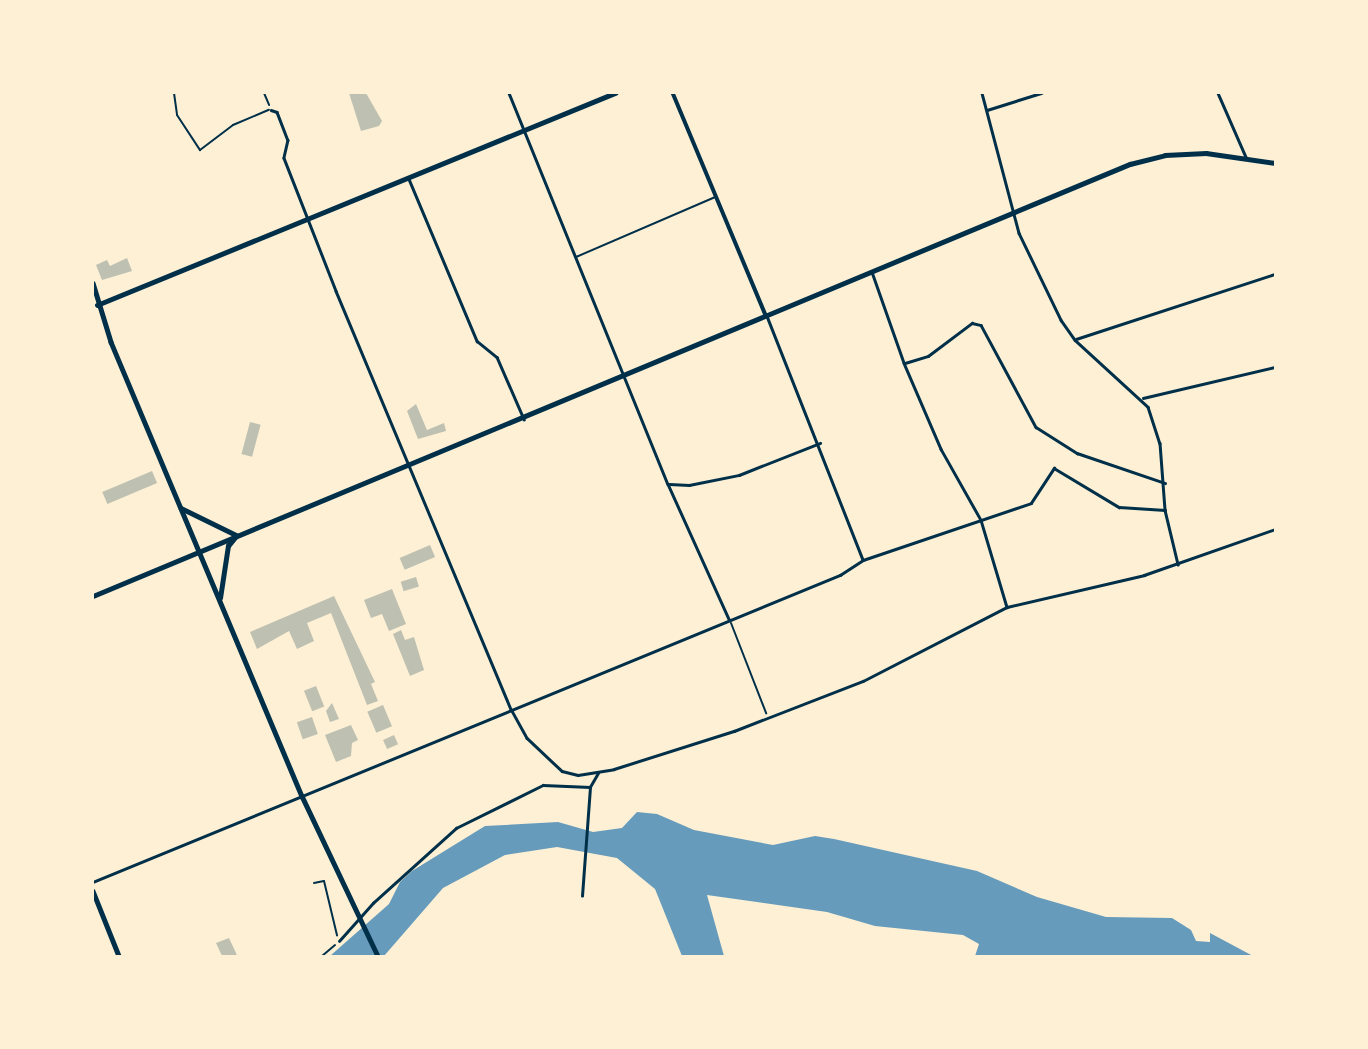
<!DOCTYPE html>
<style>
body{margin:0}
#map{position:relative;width:1368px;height:1049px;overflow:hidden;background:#fdf0d5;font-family:Manrope,sans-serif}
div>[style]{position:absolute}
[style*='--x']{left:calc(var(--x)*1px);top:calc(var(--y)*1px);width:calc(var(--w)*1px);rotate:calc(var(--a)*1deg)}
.water>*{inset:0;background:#669bbc}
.building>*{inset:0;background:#bec0b2;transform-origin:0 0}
.path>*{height:2px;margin:-1px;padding:0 1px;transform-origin:1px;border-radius:1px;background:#003049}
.service>*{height:2px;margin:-1px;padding:0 1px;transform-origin:1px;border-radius:1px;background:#003049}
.pedestrian>*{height:2.5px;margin:-1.25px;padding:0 1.25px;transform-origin:1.25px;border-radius:1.25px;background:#003049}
.minor>*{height:2.5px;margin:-1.25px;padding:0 1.25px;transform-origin:1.25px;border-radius:1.25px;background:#003049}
.tertiary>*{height:3.5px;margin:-1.75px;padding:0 1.75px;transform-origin:1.75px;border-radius:1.75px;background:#003049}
.secondary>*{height:4.5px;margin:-2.25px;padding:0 2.25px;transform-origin:2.25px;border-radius:2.25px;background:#003049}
.primary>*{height:4.5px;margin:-2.25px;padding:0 2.25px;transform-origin:2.25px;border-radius:2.25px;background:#003049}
span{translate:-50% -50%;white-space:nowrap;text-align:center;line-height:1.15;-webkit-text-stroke:5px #fdf0d5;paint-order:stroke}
.frame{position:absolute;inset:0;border:94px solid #fdf0d5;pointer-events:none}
</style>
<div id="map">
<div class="water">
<i style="clip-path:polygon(637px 812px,657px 814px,694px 830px,773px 845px,815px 836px,834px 839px,977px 871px,1037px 897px,1106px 917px,1172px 918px,1191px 930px,1196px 941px,1210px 942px,1210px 933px,1253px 956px,975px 956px,979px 944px,963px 935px,875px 926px,827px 912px,707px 895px,724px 956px,682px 956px,655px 889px,617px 858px,557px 847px,505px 855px,443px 888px,384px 956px,330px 956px,389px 904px,400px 882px,412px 871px,485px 826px,558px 822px,593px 832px,622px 828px)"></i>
</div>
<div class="building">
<i style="clip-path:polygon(349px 93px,366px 93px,382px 121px,379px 126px,361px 131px)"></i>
<i style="clip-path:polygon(127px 258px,132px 271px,102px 280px,96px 265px,107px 260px,110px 266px)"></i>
<i style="clip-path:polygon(416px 404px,427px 430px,444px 423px,446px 431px,418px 439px,407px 411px)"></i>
<i style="left:250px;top:422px;width:11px;height:33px;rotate:15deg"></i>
<i style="left:152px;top:471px;width:13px;height:54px;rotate:67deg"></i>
<i style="left:430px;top:545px;width:13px;height:33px;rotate:67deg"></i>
<i style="left:416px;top:577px;width:10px;height:16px;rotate:73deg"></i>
<i style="clip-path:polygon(392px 589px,406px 624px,389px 631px,382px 614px,371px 618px,364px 600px)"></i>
<i style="clip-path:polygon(334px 596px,375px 682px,371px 684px,378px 701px,367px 705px,331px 613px,307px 623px,314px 641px,297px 649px,289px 631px,257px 649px,250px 632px)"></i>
<i style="clip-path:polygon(401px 630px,405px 640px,414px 637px,424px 670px,410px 676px,393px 634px)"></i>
<i style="left:316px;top:686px;width:22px;height:13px;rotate:68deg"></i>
<i style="clip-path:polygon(332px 703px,339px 719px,330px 722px,326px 711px)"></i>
<i style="left:383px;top:705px;width:23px;height:17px;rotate:67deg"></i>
<i style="left:312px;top:717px;width:18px;height:16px;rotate:71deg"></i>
<i style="clip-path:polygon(351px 725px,358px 740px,352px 743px,351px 756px,336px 762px,325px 735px)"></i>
<i style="left:394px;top:735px;width:10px;height:12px;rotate:66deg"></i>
<i style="clip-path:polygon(229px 938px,236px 953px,237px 956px,222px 956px,216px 943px)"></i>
</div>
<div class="path">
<i style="--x:264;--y:93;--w:13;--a:67"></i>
<i style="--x:731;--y:623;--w:97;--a:68.7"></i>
<i style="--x:314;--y:883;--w:10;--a:-11"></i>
<i style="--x:324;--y:881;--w:56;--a:76.5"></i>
<i style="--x:322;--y:956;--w:17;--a:-40"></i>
</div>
<div class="service">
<i style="--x:174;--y:93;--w:22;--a:82"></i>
<i style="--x:177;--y:115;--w:42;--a:56.7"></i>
<i style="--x:200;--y:150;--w:41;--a:-37.1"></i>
<i style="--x:233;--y:125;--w:39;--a:-23"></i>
<i style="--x:576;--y:257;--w:151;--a:-23.3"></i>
</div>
<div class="pedestrian">
<i style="--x:582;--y:896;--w:109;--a:-85.8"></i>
<i style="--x:339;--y:941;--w:51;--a:-48.2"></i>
<i style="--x:373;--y:903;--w:112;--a:-42.1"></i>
<i style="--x:456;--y:828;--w:97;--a:-26.3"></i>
<i style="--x:543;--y:785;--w:47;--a:2.4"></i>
<i style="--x:590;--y:787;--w:16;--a:-60"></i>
</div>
<div class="minor">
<i style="--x:509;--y:93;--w:422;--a:67.9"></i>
<i style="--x:668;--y:484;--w:148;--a:65.7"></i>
<i style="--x:982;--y:93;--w:145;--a:75.2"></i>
<i style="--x:1019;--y:233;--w:97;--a:64.2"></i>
<i style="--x:1061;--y:320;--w:24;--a:55"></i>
<i style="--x:1075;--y:340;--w:99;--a:42.5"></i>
<i style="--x:1148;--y:407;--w:38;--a:72"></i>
<i style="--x:1160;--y:443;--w:67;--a:85.7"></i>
<i style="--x:1165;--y:510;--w:56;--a:76.5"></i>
<i style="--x:1218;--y:93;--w:70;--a:66.4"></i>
<i style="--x:271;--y:110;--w:6;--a:18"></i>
<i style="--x:277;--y:112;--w:30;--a:69"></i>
<i style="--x:288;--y:140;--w:18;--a:103"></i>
<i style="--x:284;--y:158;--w:143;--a:68.6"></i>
<i style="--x:336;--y:291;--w:453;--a:67.3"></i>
<i style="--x:511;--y:709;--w:33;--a:61"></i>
<i style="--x:527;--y:738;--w:48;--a:43.3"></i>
<i style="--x:562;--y:771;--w:16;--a:14"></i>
<i style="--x:578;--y:775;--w:36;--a:-9"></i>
<i style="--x:614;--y:769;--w:126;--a:-17.6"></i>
<i style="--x:734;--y:731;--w:138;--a:-21.2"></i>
<i style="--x:863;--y:681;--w:162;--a:-27.2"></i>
<i style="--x:1007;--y:607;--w:141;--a:-13.1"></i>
<i style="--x:1144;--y:575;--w:139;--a:-19.3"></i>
<i style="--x:987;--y:110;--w:57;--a:-17.5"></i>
<i style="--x:409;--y:179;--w:176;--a:67.2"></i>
<i style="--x:477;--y:341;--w:26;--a:39"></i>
<i style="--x:497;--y:357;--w:68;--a:66.5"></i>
<i style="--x:872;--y:272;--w:96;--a:70.6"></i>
<i style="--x:904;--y:363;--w:94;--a:66.7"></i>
<i style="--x:941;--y:449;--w:81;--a:60.6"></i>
<i style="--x:981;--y:520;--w:91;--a:73.4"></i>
<i style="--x:767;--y:316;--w:262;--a:68.5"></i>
<i style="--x:1076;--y:339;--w:209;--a:-18.1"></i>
<i style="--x:905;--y:363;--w:24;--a:-17"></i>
<i style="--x:928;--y:356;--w:55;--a:-36.9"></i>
<i style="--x:972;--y:323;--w:9;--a:13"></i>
<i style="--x:981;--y:325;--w:116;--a:61.7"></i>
<i style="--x:1036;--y:427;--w:49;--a:32.4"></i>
<i style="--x:1077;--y:453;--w:93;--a:18.8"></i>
<i style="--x:1143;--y:398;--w:136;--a:-13.2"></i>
<i style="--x:669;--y:484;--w:20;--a:3"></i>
<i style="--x:689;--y:485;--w:51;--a:-11.3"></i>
<i style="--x:739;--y:475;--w:87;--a:-21.6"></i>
<i style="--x:93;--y:882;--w:808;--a:-22.34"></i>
<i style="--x:840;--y:575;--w:27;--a:-33"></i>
<i style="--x:863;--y:560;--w:177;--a:-18.7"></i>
<i style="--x:1031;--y:503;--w:42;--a:-56.7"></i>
<i style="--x:1054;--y:468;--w:76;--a:31"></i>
<i style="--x:1119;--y:507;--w:46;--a:3.7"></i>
</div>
<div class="tertiary">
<i style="--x:673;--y:93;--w:241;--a:67.3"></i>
</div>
<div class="secondary">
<i style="--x:97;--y:305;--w:560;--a:-22.26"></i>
<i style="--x:181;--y:508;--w:61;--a:26.1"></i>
<i style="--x:93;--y:596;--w:1123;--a:-22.62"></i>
<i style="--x:1130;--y:164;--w:36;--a:-14"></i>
<i style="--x:1165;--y:155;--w:41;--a:-2.8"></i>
<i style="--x:1206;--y:153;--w:70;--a:8.2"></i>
<i style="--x:220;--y:598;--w:53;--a:-81.3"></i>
<i style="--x:228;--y:546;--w:13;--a:-51"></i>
</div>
<div class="primary">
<i style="--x:93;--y:283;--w:62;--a:73"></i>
<i style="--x:111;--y:342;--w:493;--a:67.2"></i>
<i style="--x:302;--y:796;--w:177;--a:64.6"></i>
<i style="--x:93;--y:891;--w:70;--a:68.2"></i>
</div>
<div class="frame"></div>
</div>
